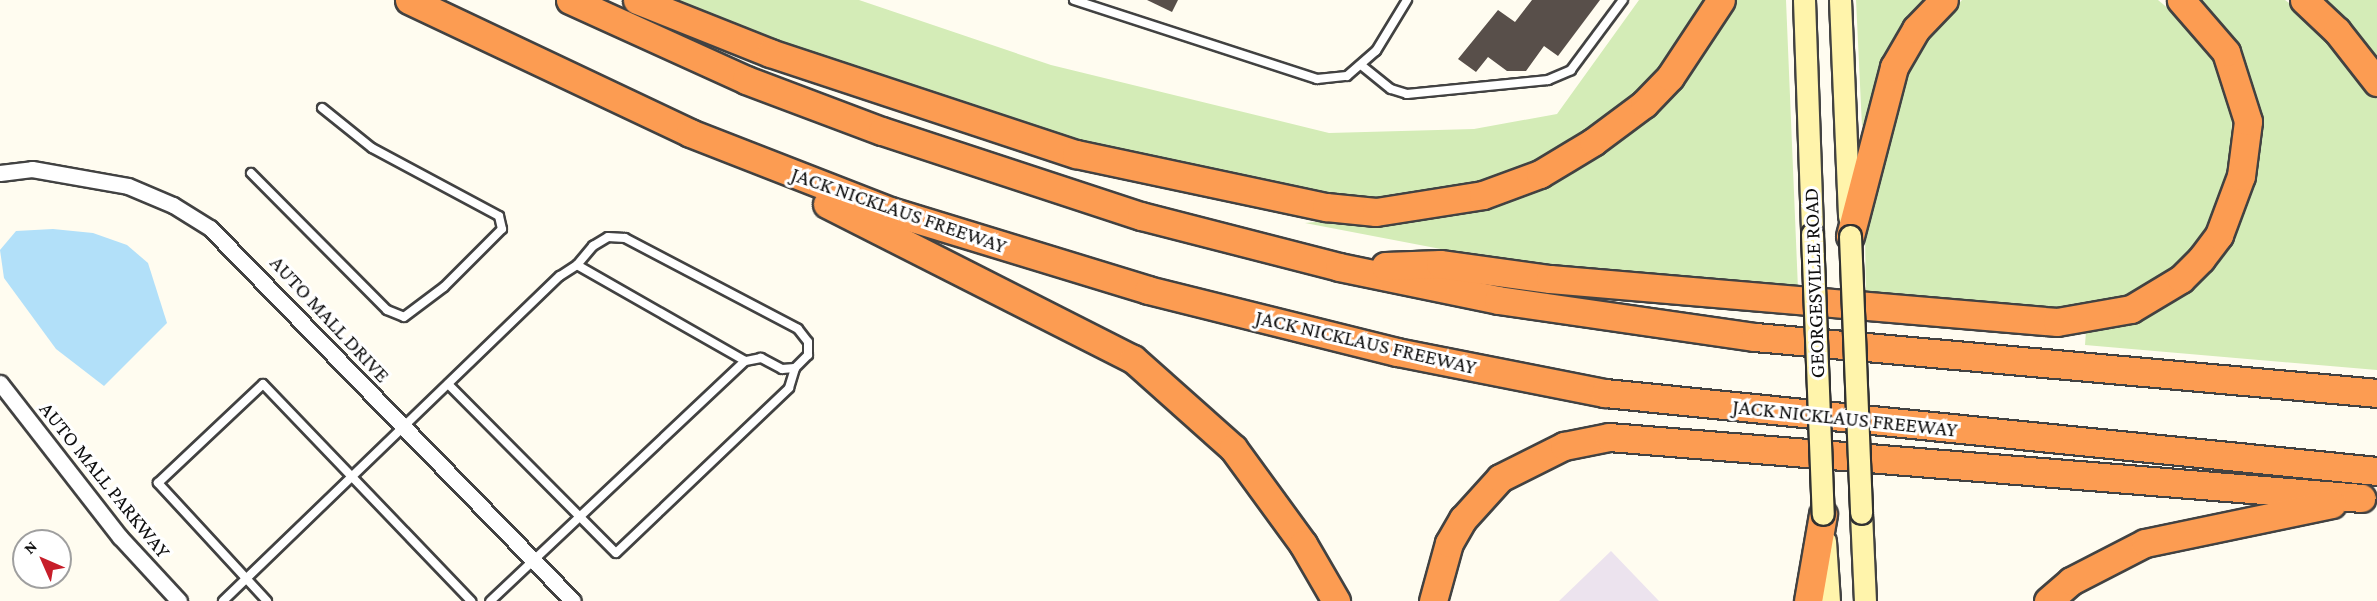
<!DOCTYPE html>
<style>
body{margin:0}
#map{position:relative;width:2377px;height:601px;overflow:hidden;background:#fffcf0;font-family:"Crimson Pro",serif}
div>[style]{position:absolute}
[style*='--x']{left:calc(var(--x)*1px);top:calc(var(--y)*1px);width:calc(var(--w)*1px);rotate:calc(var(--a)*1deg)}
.industrial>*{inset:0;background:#ece3ee}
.green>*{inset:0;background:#d4ecb7}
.water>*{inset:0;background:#b2e0f9}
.building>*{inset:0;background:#584f4a}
.roads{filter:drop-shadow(2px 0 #424242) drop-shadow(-2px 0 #424242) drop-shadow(0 2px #424242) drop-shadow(0 -2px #424242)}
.service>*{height:8px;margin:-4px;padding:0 4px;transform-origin:4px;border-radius:4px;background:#fff}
.minor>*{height:15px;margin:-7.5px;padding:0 7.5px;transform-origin:7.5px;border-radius:7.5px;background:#fff}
.secondary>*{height:21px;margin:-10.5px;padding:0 10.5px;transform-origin:10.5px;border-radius:10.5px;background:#fff4ab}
.motorway>*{height:27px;margin:-13.5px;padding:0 13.5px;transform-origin:13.5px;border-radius:13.5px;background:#fc9c52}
.bridges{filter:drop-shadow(2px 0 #313131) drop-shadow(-2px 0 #313131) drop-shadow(0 2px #313131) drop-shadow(0 -2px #313131)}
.secondary-bridge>*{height:21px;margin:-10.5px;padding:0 10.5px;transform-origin:10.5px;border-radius:10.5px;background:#fff4ab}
span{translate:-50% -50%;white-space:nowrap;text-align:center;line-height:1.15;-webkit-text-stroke:6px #fff;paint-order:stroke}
.street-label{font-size:21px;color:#0f0f0f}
.north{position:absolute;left:12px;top:529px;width:60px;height:60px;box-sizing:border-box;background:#fff;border:2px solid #9f9f9f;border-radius:50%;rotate:315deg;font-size:16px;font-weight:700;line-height:24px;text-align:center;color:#0f0f0f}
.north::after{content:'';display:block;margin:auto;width:21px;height:27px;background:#c71e2a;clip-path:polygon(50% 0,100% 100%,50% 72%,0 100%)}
</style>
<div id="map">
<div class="industrial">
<i style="clip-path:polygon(1611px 551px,1659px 601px,1559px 601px)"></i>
</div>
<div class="green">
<i style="clip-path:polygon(658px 0,859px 0,1051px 65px,1329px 133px,1474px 129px,1557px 114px,1639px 0,1709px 0,1682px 46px,1644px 88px,1598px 128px,1530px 170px,1404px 201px,1341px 200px,1120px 154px,953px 105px)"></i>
<i style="clip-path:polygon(1732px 0,1786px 0,1798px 289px,1514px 263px,1305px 223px,1355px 218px,1570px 167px)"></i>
<i style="clip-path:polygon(1856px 0,1930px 0,1890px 53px,1862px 127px)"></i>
<i style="clip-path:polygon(1962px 0,2158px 0,2200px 35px,2221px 72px,2232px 113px,2231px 159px,2223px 195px,2205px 232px,2170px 271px,2129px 297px,2068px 311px,1866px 296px,1865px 234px,1890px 106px,1909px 58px)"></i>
<i style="clip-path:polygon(2191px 0,2285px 0,2308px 17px,2377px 99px,2377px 370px,2085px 345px,2086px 331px,2126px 321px,2207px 265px,2253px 116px)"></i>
<i style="clip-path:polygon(2321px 0,2377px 0,2377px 62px)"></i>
</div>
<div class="water">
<i style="clip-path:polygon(53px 229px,93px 233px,127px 245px,148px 263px,167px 323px,104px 386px,56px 349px,4px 278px,0 250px,16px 231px)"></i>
</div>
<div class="building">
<i style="clip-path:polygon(1147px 0,1178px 0,1172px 12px)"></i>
<i style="clip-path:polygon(1532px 0,1600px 0,1558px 56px,1544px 46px,1526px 71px,1507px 71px,1488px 57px,1476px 72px,1458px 59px,1498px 10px,1515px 22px)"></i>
</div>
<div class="roads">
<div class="service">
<i style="--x:1074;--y:0;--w:256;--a:18"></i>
<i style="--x:1317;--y:79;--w:30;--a:-6"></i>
<i style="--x:1347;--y:76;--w:38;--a:-41"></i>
<i style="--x:1376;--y:51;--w:60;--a:-58.7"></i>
<i style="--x:1361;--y:65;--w:38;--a:39"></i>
<i style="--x:1391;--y:89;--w:17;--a:17"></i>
<i style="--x:1407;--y:94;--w:142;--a:-5.7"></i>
<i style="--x:1548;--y:80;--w:25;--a:-23"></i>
<i style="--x:1571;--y:70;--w:87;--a:-53.4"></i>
<i style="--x:251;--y:173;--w:193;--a:45.2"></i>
<i style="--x:387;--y:310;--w:18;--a:22"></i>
<i style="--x:404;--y:317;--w:50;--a:-36.9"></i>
<i style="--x:444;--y:287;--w:82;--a:-45"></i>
<i style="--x:502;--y:229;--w:13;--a:-103"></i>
<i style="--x:499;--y:216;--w:144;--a:-151.8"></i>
<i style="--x:372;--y:148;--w:64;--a:-141.3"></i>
<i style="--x:577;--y:265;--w:25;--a:-50"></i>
<i style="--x:593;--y:246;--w:17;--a:-31"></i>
<i style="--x:608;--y:237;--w:17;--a:3"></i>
<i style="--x:625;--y:238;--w:195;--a:27.7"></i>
<i style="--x:798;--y:329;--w:16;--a:52"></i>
<i style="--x:808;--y:342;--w:13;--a:90"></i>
<i style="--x:808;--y:355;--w:18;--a:135"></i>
<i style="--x:795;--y:368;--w:13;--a:176"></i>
<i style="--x:782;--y:369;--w:24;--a:-152"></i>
<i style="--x:761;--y:358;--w:16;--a:169"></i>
<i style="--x:448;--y:384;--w:238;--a:45.2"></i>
<i style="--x:616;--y:553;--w:239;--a:-43.6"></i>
<i style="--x:789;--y:388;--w:21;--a:-73"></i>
<i style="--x:223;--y:601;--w:468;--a:-44"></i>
<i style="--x:560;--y:276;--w:20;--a:-33"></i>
<i style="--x:577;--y:265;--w:193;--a:29.7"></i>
<i style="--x:745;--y:361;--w:350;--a:136.7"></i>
<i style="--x:267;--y:601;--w:161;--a:-132.7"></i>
<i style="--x:158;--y:483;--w:144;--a:-43.3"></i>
<i style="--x:263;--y:384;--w:301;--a:46.2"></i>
</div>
<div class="minor">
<i style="--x:0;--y:173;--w:32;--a:-7"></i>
<i style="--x:32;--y:169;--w:97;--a:10"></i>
<i style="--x:128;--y:186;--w:49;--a:22.9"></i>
<i style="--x:173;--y:205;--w:44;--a:31.9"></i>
<i style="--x:210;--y:228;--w:520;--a:45.78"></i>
<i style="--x:0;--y:383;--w:195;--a:52.1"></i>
<i style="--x:120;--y:537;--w:87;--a:47.3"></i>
</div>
<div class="secondary">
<i style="--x:1804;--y:0;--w:234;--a:88"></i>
<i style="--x:1840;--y:0;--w:217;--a:87.6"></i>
<i style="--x:1861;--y:513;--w:88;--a:87.4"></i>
<i style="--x:1825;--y:541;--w:60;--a:86.2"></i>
</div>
<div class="motorway">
<i style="--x:409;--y:0;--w:311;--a:25.3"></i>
<i style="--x:690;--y:133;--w:215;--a:21.3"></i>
<i style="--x:890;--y:211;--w:270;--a:17"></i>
<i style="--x:1148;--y:290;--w:257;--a:14"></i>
<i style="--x:1397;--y:352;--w:212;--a:11.2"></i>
<i style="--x:1605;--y:393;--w:776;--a:5.77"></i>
<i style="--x:570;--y:0;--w:193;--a:24.4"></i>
<i style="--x:746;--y:80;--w:145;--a:20.6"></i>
<i style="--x:882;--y:131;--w:273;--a:18.2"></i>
<i style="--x:1141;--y:216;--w:204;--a:14.4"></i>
<i style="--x:1339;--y:267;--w:162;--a:11.7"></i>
<i style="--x:1498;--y:300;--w:260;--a:8.2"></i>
<i style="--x:1755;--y:337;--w:625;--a:5.14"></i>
<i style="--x:637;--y:0;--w:143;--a:21.7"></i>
<i style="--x:770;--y:53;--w:322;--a:18.3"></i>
<i style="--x:1076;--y:154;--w:256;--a:12"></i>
<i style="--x:1326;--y:207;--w:50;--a:5.7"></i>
<i style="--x:1376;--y:212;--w:108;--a:-9"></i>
<i style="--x:1483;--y:195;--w:61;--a:-20.2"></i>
<i style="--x:1540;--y:174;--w:62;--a:-31.1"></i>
<i style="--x:1593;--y:142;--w:64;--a:-36.7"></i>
<i style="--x:1644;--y:104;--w:37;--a:-46"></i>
<i style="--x:1670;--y:77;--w:92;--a:-56.5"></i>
<i style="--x:2304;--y:0;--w:45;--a:43.2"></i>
<i style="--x:2337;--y:31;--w:65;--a:51.9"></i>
<i style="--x:827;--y:204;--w:343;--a:26.9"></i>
<i style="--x:1133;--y:359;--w:134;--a:41.7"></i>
<i style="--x:1233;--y:448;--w:119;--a:53.9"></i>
<i style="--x:1303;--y:544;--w:66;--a:59.9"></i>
<i style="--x:1850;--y:236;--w:175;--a:-75.4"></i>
<i style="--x:1894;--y:67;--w:44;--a:-59.9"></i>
<i style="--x:1916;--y:29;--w:40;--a:-46"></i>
<i style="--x:1385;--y:266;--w:55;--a:-2.1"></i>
<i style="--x:1440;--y:264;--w:111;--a:7.8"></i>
<i style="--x:1550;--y:279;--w:509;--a:4.85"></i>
<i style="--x:2057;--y:322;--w:75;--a:-10"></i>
<i style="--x:2131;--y:309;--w:58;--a:-31"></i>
<i style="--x:2181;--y:279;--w:28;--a:-45"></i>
<i style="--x:2201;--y:259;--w:30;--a:-53"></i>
<i style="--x:2219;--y:235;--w:63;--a:-69.6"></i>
<i style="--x:2241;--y:176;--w:55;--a:-82.7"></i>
<i style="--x:2248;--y:121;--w:72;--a:-107.7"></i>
<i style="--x:2226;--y:52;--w:69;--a:-130.9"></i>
<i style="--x:1433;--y:601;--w:60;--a:-74.6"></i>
<i style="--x:1449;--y:543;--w:28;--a:-60"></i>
<i style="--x:1463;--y:519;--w:55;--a:-47.9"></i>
<i style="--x:1500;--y:478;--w:72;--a:-26.6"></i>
<i style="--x:1564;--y:446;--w:46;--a:-11.3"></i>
<i style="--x:1609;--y:437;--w:755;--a:4.63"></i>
<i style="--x:1808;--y:601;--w:88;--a:-80.2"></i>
<i style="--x:2048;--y:601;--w:30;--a:-41"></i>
<i style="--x:2071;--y:581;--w:83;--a:-27.2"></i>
<i style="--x:2145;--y:543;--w:191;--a:-11.8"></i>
</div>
</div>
<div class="bridges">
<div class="secondary-bridge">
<i style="--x:1812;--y:234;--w:280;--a:87.8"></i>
<i style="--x:1850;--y:236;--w:277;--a:87.7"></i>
</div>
</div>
<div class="street-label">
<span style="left:899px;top:210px;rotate:19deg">JACK NICKLAUS FREEWAY</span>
<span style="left:1814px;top:283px;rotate:-92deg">GEORGESVILLE ROAD</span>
<span style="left:330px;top:319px;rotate:47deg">AUTO MALL DRIVE</span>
<span style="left:1366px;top:342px;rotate:13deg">JACK NICKLAUS FREEWAY</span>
<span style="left:1845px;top:418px;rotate:6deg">JACK NICKLAUS FREEWAY</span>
<span style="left:105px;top:480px;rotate:51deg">AUTO MALL PARKWAY</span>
</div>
<div class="north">N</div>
</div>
